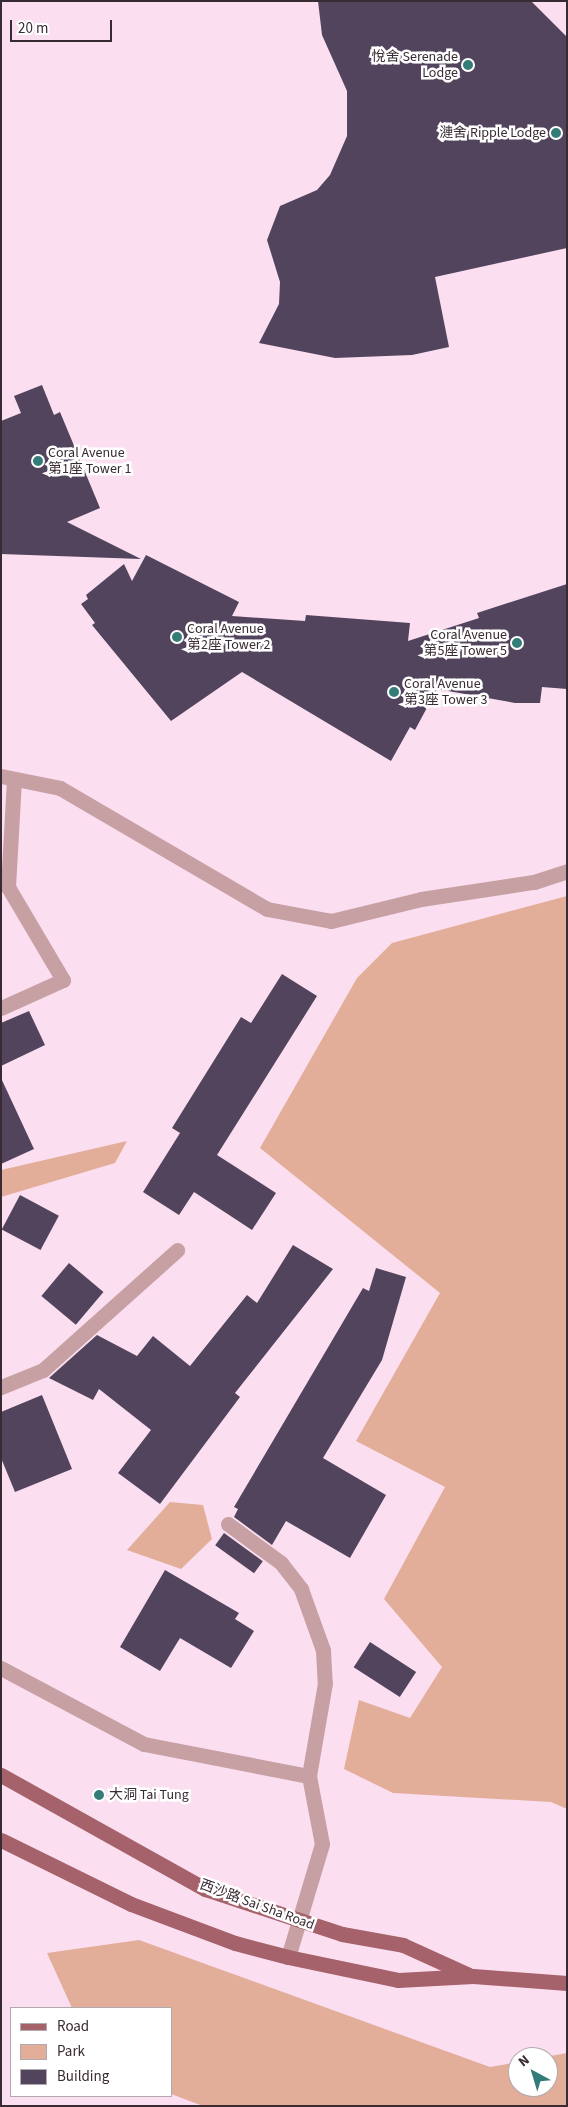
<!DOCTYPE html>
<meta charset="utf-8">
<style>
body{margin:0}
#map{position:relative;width:568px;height:2107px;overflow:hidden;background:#fbdff0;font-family:"Source Sans 3","Noto Sans TC",sans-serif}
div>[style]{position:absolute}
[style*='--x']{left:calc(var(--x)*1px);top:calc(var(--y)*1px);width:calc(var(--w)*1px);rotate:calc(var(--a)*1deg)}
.green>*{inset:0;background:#e2ae9a}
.building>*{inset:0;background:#53445e;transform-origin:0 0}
.minor>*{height:15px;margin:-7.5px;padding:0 7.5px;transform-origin:7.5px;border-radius:7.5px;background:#c7a0a4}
.major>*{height:15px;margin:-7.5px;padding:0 7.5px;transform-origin:7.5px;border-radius:7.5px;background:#a5626b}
.dots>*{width:14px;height:14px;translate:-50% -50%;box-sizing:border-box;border:2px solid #fff;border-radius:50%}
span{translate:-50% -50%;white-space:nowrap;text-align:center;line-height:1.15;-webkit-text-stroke:5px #fff;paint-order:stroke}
.poi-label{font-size:14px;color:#392b33}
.right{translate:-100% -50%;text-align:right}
.left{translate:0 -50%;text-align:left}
.street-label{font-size:14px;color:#392b33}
.frame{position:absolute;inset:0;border:2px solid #392b33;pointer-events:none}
.legend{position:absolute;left:10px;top:2007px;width:162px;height:90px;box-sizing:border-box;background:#fff;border:1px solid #b0aaad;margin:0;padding:6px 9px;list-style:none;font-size:15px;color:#392b33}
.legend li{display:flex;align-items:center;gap:10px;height:25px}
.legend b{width:25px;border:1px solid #b0aaad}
.north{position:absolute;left:508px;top:2047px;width:50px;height:50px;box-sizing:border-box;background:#fff;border:1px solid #b0aaad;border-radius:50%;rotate:321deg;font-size:14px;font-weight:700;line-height:20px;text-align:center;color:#392b33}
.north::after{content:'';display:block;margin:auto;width:18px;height:22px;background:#347c77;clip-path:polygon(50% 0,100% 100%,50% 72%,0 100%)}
.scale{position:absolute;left:10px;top:20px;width:102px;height:22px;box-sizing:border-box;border:2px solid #392b33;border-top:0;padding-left:6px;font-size:15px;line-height:18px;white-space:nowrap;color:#392b33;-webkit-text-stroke:4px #fff;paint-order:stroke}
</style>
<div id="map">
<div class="green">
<i style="clip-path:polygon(567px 896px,567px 1809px,551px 1802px,393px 1793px,344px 1769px,359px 1700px,410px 1718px,442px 1667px,384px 1599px,445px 1487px,356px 1441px,440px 1293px,260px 1148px,357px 978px,392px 943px)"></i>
<i style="clip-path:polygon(127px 1141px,115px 1163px,1px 1197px,1px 1170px)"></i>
<i style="clip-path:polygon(170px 1502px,203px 1505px,212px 1539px,181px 1569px,127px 1550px)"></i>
<i style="clip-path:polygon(139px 1940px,490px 2067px,518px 2062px,518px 2087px,548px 2087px,545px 2057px,567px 2053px,567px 2106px,203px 2106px,171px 2094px,171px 2008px,72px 2008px,47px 1953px)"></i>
</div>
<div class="building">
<i style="clip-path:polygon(318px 1px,531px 1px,567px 37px,567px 248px,435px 277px,449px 347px,412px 355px,335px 358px,259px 343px,279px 304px,280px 282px,267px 240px,280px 206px,317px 190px,330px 175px,347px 136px,347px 91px,322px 35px)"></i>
<i style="clip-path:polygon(42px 385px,54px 415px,60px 412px,100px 508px,67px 522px,141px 559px,1px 554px,1px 421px,21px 413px,14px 396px)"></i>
<i style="clip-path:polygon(146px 555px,239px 602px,232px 616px,305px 621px,306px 615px,410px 623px,408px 641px,479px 618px,477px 613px,567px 584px,567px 689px,542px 687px,540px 703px,515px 703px,437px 689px,415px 730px,410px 727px,391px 761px,242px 672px,171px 721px,92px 625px,95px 623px,81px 604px,88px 599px,86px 595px,124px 564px,132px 581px)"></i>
<i style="clip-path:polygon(282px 974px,317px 996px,217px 1155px,276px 1193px,252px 1230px,194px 1192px,179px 1215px,143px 1192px,180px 1133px,172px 1128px,241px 1017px,251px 1023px)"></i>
<i style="clip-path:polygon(29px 1011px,45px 1045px,1px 1066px,1px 1023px)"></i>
<i style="clip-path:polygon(1px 1078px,34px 1149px,1px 1164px)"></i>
<i style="left:20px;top:1195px;width:44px;height:39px;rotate:28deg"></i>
<i style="clip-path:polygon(293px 1245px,333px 1269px,235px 1393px,240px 1397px,160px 1504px,118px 1473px,151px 1430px,99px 1389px,93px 1400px,49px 1378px,97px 1335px,137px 1356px,153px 1336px,190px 1366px,247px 1295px,257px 1303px)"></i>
<i style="left:69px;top:1263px;width:45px;height:43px;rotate:40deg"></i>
<i style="clip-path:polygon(376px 1268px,406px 1277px,382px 1360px,323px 1458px,386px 1495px,350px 1558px,286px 1521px,272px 1545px,234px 1517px,238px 1509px,234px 1507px,363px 1288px,369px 1291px)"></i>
<i style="clip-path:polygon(42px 1395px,72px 1469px,15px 1492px,1px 1458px,1px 1412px)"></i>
<i style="left:224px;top:1533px;width:48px;height:15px;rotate:36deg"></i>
<i style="clip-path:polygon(165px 1570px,239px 1613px,235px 1619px,254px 1631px,231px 1668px,180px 1638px,160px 1671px,120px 1647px)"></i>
<i style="left:370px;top:1642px;width:55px;height:30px;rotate:33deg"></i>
</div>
<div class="minor">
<i style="--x:1;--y:776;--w:60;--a:11.5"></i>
<i style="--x:60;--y:788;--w:240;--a:30.3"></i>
<i style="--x:267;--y:909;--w:65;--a:10.6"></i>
<i style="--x:331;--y:921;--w:93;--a:-13.7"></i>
<i style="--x:421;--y:899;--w:114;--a:-8.6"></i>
<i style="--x:534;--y:882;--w:35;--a:-18"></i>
<i style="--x:1;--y:1008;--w:68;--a:-24.3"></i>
<i style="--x:63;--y:980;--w:108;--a:-120.6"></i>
<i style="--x:8;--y:887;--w:108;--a:-86.8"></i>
<i style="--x:1;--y:1387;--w:45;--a:-22"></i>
<i style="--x:43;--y:1370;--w:180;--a:-41.8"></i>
<i style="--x:228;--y:1524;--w:66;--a:36.3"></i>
<i style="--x:281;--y:1563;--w:33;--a:52"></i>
<i style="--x:301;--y:1589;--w:65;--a:70.2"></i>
<i style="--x:323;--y:1650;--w:33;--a:87"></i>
<i style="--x:325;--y:1683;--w:94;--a:99.8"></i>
<i style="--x:309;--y:1776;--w:69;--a:79.2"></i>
<i style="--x:322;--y:1844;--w:118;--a:106.7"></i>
<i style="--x:1;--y:1668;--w:162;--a:28"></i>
<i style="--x:144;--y:1744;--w:168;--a:11"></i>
</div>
<div class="major">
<i style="--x:1;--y:1775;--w:234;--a:29.2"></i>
<i style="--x:205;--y:1889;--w:144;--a:18.2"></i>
<i style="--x:342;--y:1934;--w:62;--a:10.2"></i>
<i style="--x:403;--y:1945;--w:72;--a:24.4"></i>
<i style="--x:1;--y:1840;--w:145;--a:26.2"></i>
<i style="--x:131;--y:1904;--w:111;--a:20.6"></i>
<i style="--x:235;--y:1943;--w:55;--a:14.8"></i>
<i style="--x:288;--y:1957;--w:112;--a:11.8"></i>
<i style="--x:398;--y:1980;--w:75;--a:-3.1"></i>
<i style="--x:473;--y:1976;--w:94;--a:4.3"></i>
</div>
<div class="dots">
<i style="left:468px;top:65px;background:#347c77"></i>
<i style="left:556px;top:133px;background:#347c77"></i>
<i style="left:38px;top:461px;background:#347c77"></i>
<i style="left:177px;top:637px;background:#347c77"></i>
<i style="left:517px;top:643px;background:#347c77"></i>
<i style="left:394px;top:692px;background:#347c77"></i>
<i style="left:99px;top:1795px;background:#347c77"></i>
</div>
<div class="poi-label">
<span class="right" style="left:458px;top:65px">悅舍 Serenade<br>Lodge</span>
<span class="right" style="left:546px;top:133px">漣舍 Ripple Lodge</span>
<span class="left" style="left:48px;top:461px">Coral Avenue<br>第1座 Tower 1</span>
<span class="left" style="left:187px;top:637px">Coral Avenue<br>第2座 Tower 2</span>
<span class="right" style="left:507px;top:643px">Coral Avenue<br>第5座 Tower 5</span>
<span class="left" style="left:404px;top:692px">Coral Avenue<br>第3座 Tower 3</span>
<span class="left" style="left:109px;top:1795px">大洞 Tai Tung</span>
</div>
<div class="street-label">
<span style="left:257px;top:1905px;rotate:20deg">西沙路 Sai Sha Road</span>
</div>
<div class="frame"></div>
<ul class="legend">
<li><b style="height:6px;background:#a5626b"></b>Road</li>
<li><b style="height:14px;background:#e2ae9a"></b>Park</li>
<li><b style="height:14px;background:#53445e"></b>Building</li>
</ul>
<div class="north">N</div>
<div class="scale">20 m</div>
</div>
